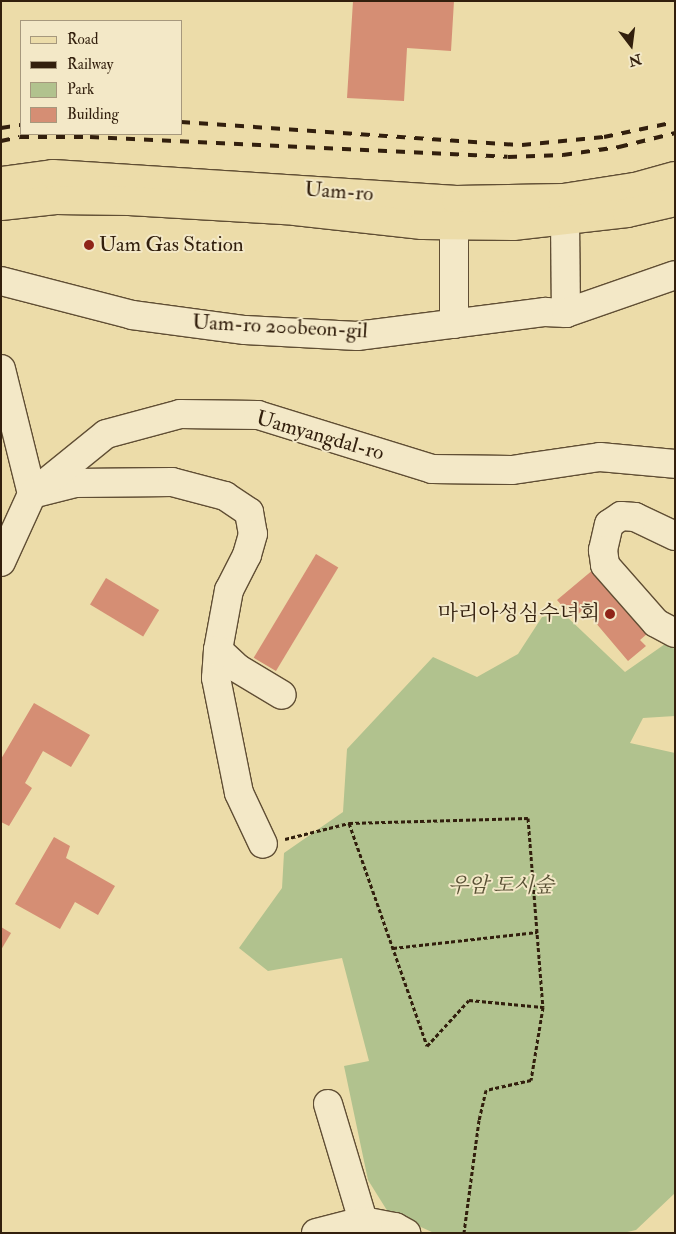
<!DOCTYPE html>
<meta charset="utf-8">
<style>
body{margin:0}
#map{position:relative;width:676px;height:1234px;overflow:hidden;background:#ecdca9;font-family:"IM FELL Double Pica","Noto Serif KR",serif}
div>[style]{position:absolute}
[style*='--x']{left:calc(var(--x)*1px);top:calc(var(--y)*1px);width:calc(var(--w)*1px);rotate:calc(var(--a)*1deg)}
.green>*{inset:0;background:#b1c28e}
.building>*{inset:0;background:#d58e74;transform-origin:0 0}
.path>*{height:3px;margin-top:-1.5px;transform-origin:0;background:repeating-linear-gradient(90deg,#321f0d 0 4px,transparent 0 6.5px)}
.roads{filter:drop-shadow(1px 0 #604e34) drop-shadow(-1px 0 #604e34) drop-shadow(0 1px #604e34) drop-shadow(0 -1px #604e34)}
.minor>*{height:28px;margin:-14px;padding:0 14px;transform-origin:14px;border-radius:14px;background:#f3e8c7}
.major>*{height:28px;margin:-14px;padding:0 14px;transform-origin:14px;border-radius:14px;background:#ecdca9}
.rail>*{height:4px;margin-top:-2px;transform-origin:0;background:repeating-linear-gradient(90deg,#321f0d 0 9px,transparent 0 18px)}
.dots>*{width:14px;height:14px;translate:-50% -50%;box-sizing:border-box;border:2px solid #f3e8c7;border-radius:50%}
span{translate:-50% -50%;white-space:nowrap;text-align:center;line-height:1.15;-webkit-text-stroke:4px #f3e8c7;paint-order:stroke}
.street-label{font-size:21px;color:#321f0d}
.poi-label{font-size:21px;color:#321f0d}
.left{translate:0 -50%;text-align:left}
.right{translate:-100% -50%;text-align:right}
.park-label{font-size:21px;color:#585034;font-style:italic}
.frame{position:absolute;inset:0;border:2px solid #321f0d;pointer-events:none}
.legend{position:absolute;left:20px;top:20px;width:162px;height:115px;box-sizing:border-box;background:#f3e8c7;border:1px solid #a6987d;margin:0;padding:6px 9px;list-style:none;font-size:15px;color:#321f0d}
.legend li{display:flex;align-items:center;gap:10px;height:25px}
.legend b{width:25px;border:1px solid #a6987d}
.north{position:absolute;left:606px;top:20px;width:50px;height:50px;-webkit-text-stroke:4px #f3e8c7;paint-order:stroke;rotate:165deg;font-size:14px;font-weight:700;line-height:20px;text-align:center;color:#321f0d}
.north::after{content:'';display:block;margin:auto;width:18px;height:22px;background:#321f0d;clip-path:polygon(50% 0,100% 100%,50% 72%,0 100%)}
</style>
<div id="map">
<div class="green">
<i style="clip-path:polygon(564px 614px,625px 672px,665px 644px,675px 649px,675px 716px,643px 718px,630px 743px,675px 753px,675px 1193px,636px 1230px,623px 1233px,434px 1233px,388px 1212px,368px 1180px,344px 1066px,369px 1061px,342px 958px,268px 971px,239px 948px,282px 888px,284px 853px,343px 812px,347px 749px,433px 657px,477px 677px,518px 654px,542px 617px)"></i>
</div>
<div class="building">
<i style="clip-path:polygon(353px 1px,454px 1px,451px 51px,407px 48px,404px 101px,347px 98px)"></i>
<i style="left:316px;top:554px;width:26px;height:121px;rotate:31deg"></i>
<i style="clip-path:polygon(594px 569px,648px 633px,640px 640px,646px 646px,628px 661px,584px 609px,573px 618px,557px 600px)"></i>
<i style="left:106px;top:578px;width:62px;height:31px;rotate:31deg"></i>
<i style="clip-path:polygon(34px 703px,90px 735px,71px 767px,43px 751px,25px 783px,32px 788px,9px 826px,1px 822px,1px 759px)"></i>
<i style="clip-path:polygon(54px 837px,70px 846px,66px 858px,115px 886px,98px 915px,75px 902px,60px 929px,15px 904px)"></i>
<i style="clip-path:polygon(1px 927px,11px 933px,1px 950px)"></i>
</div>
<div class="path">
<i style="--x:349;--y:823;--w:236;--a:70.7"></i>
<i style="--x:427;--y:1046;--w:62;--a:-47.6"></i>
<i style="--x:469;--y:1000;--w:74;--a:5.4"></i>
<i style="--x:285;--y:839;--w:66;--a:-14"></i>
<i style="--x:349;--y:823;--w:179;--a:-1.6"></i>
<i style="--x:528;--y:818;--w:190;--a:85.5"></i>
<i style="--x:543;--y:1007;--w:74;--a:99.3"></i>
<i style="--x:531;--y:1080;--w:46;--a:167.5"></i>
<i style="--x:486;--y:1090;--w:31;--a:103"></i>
<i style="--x:479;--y:1120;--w:114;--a:97.6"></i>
<i style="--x:393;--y:948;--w:145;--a:-6.3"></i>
</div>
<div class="roads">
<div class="minor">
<i style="--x:565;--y:220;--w:93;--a:89.4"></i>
<i style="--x:1;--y:281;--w:135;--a:14.5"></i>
<i style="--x:132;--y:315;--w:114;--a:7.6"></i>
<i style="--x:245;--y:330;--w:112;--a:3.1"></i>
<i style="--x:357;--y:336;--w:190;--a:-7.3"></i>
<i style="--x:545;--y:312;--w:21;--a:3"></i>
<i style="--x:566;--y:313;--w:115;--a:-19.2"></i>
<i style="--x:454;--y:324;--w:99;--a:-90"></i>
<i style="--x:1;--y:369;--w:129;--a:76.1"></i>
<i style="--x:32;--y:494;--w:44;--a:-14.3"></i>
<i style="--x:75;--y:483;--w:97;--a:-0.6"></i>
<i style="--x:172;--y:482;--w:55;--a:14.8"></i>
<i style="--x:225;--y:496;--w:29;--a:34"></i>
<i style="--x:249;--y:512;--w:22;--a:80"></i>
<i style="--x:253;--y:534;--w:22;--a:106"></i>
<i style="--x:247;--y:555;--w:39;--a:117"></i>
<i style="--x:229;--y:590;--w:61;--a:100.4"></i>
<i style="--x:218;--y:650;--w:28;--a:94"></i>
<i style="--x:216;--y:678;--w:117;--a:78.7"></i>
<i style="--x:239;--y:793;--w:56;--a:64.8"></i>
<i style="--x:675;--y:536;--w:44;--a:-154.6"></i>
<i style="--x:635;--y:517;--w:14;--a:-176"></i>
<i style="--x:621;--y:516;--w:14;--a:146"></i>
<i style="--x:609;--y:524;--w:27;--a:103"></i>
<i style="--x:603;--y:550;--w:15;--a:82"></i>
<i style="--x:605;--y:565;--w:77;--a:48.7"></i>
<i style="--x:656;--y:623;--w:21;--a:28"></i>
<i style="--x:1;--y:562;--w:75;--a:-65.5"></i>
<i style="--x:32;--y:494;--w:95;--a:-39"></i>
<i style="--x:106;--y:434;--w:77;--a:-15.1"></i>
<i style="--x:180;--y:414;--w:78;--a:0.7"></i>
<i style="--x:258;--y:415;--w:182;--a:17.2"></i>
<i style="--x:432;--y:469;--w:80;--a:0.7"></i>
<i style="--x:512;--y:470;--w:89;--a:-8.4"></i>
<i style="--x:600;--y:457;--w:75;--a:5.3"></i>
<i style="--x:218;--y:650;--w:26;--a:43"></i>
<i style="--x:237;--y:668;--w:52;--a:31"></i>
<i style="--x:328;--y:1104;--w:122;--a:73.3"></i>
<i style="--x:316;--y:1233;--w:49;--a:-14.3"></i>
<i style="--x:363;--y:1221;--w:33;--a:11"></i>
<i style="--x:395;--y:1227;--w:13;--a:29"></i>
</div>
<div class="major">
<i style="--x:1;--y:181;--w:52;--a:-7.7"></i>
<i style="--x:53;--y:174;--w:404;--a:3.7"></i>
<i style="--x:456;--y:200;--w:107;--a:-1.1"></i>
<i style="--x:563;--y:198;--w:73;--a:-8.7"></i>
<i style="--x:635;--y:187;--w:41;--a:-15.4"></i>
<i style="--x:1;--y:206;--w:55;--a:-6.2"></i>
<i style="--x:56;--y:200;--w:73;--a:0.8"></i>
<i style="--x:129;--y:201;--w:166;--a:3.4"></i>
<i style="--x:295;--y:211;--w:128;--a:6.3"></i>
<i style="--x:422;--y:225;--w:91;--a:0.6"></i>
<i style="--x:513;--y:226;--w:115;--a:-6.5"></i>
<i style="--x:627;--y:213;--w:49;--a:-12.9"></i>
</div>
</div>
<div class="rail">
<i style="--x:181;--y:122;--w:342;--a:3.9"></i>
<i style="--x:522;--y:145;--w:82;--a:-5.6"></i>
<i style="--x:604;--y:137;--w:73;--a:-11.9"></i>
<i style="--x:1;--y:128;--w:20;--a:-9"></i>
<i style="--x:1;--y:141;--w:19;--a:-12"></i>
<i style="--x:20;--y:137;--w:70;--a:0"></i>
<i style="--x:90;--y:137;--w:418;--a:2.7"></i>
<i style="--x:508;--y:157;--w:55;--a:-2.1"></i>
<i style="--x:563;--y:155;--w:57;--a:-8.1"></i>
<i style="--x:619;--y:147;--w:58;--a:-14"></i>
</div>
<div class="dots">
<i style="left:89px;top:245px;background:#8f2418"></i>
<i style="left:610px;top:614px;background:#8f2418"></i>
</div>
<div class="street-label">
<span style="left:339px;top:192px;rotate:4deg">Uam-ro</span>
<span style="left:280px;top:327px;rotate:3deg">Uam-ro 200beon-gil</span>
<span style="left:320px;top:436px;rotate:16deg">Uamyangdal-ro</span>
</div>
<div class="poi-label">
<span class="left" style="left:99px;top:245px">Uam Gas Station</span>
<span class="right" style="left:600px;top:614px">마리아성심수녀회</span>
</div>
<div class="park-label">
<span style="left:501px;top:886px">우암 도시숲</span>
</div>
<div class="frame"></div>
<ul class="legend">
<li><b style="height:6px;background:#ecdca9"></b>Road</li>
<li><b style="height:6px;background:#321f0d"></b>Railway</li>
<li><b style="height:14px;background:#b1c28e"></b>Park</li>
<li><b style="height:14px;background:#d58e74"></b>Building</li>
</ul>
<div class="north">N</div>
</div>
